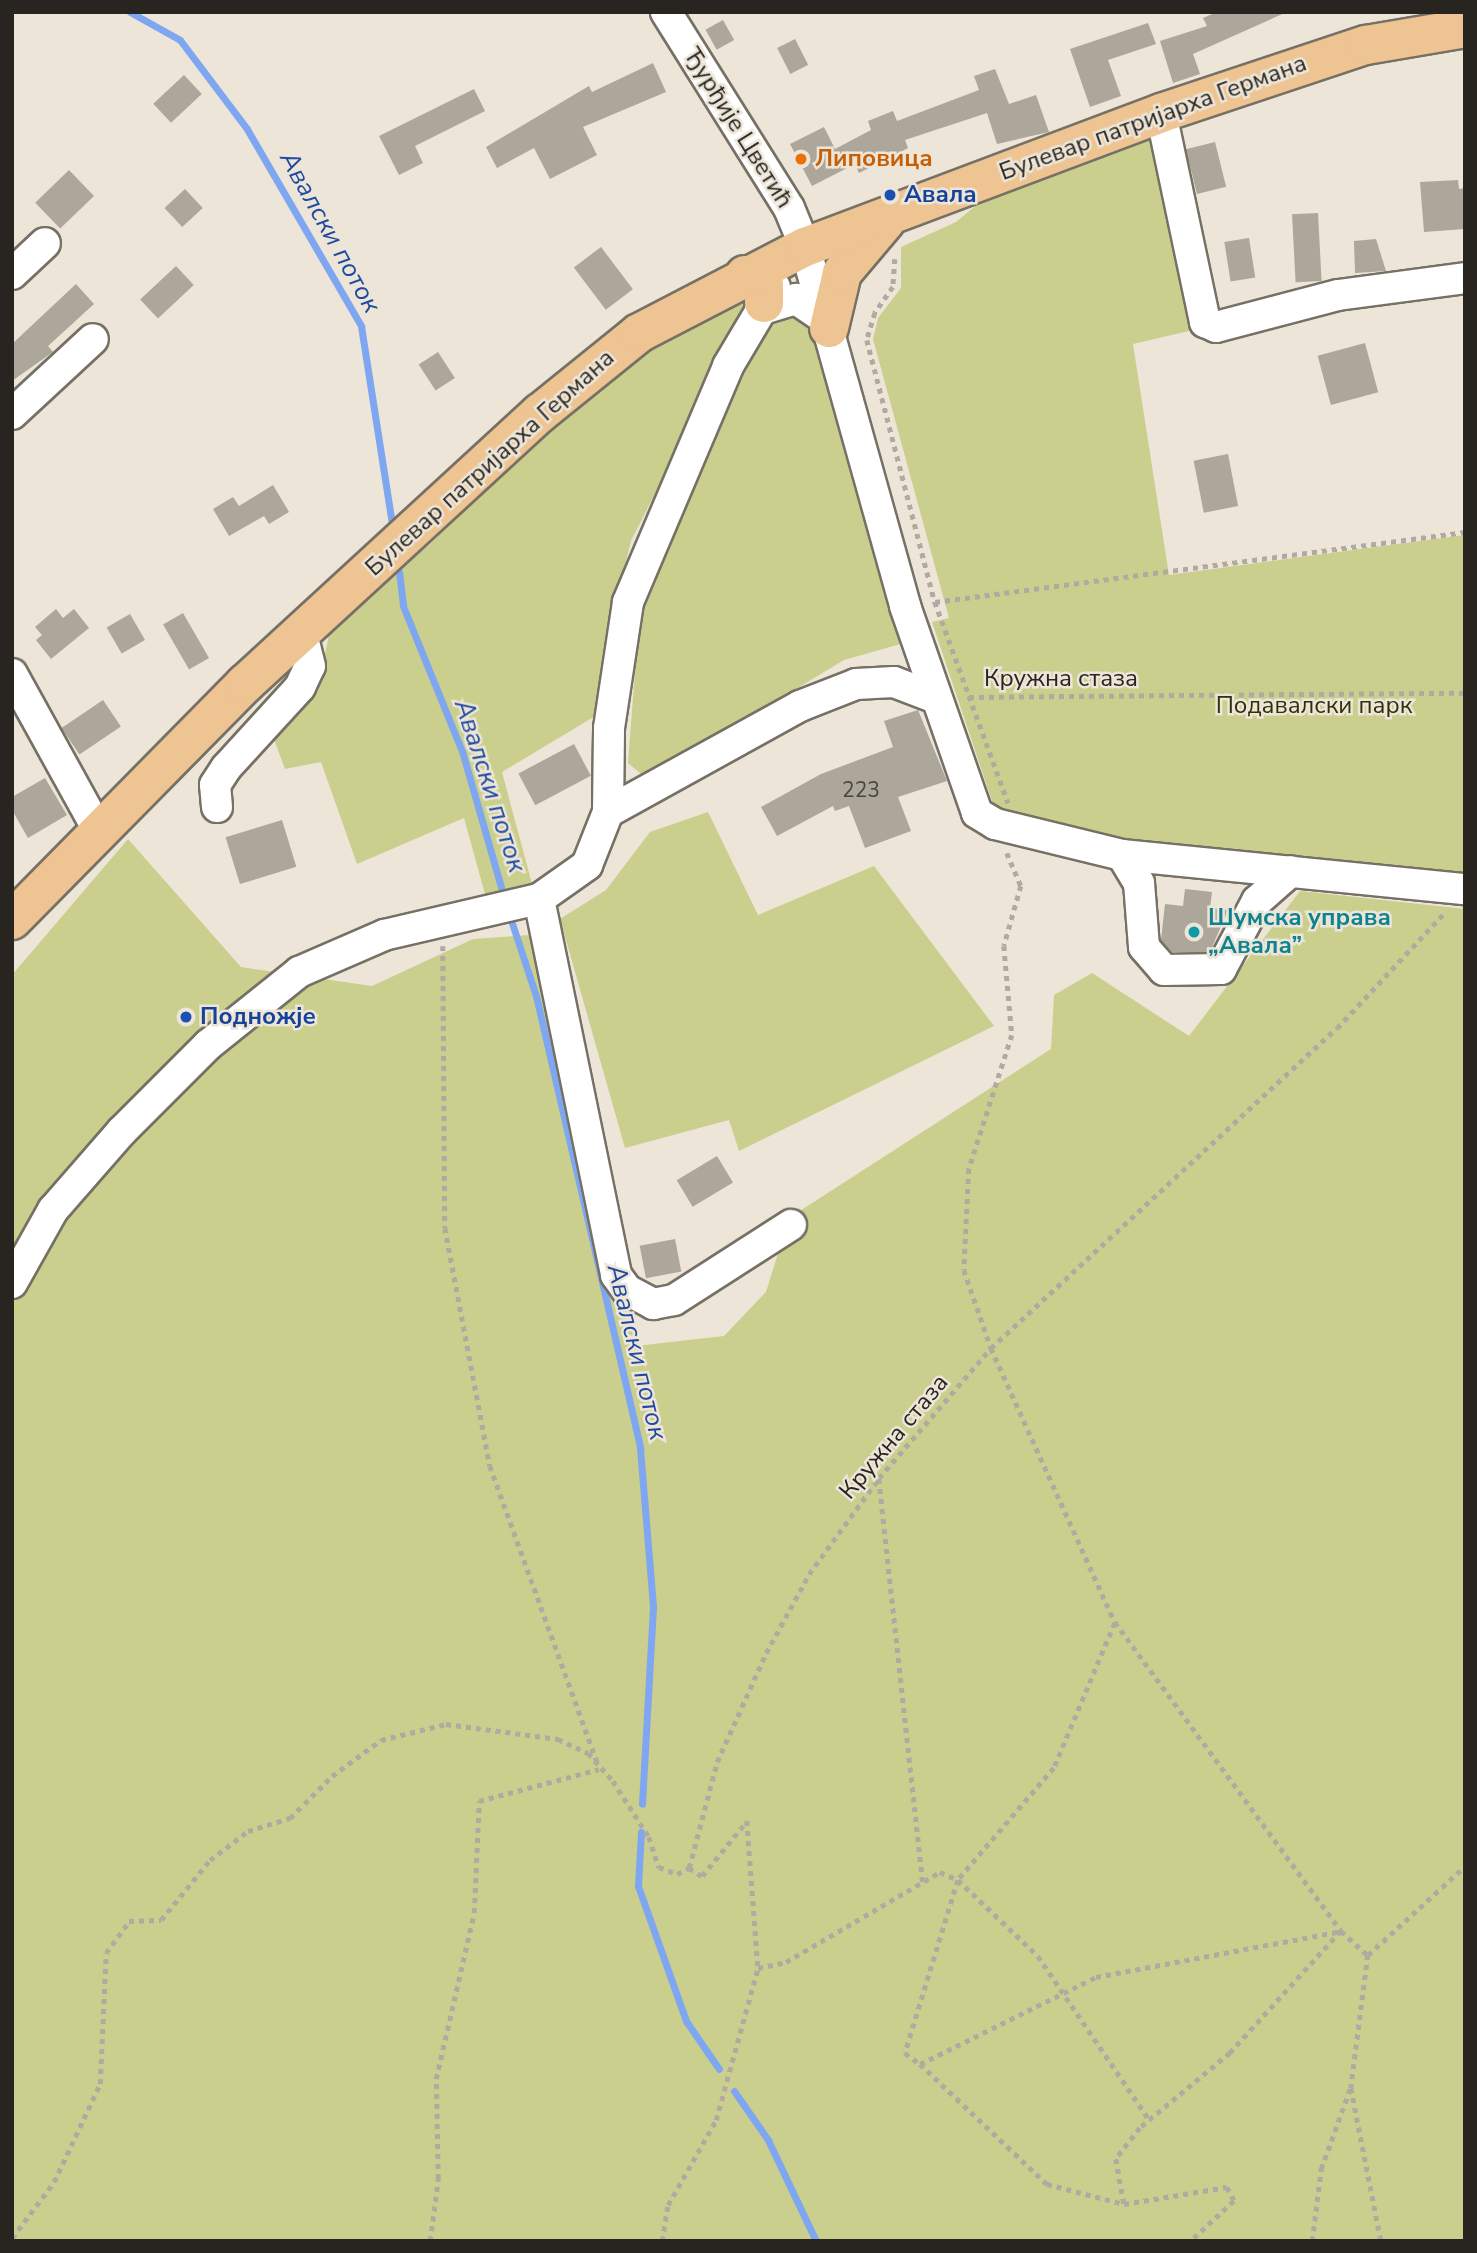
<!DOCTYPE html>
<meta charset="utf-8">
<style>
body{margin:0}
#map{position:relative;width:1477px;height:2253px;overflow:hidden;background:#ece5d8;font-family:"Nunito Sans",sans-serif}
div>[style]{position:absolute}
[style*='--x']{left:calc(var(--x)*1px);top:calc(var(--y)*1px);width:calc(var(--w)*1px);rotate:calc(var(--a)*1deg)}
.green>*{inset:0;background:#cbcf8d}
.stream>*{height:7px;margin:-3.5px;padding:0 3.5px;transform-origin:3.5px;border-radius:3.5px;background:#7fa7f1}
.building>*{inset:0;background:#ada69a;transform-origin:0 0}
.path>*{height:4.5px;margin-top:-2.25px;transform-origin:0;background:repeating-linear-gradient(90deg,#b0aaa0 0 5px,transparent 0 10px)}
.roads{filter:drop-shadow(2px 0 #767065) drop-shadow(-2px 0 #767065) drop-shadow(0 2px #767065) drop-shadow(0 -2px #767065)}
.minor>*{height:30px;margin:-15px;padding:0 15px;transform-origin:15px;border-radius:15px;background:#fff}
.major>*{height:38px;margin:-19px;padding:0 19px;transform-origin:19px;border-radius:19px;background:#edc492}
.dots>*{width:19px;height:19px;translate:-50% -50%;box-sizing:border-box;border:4px solid #ece5d8;border-radius:50%}
span{translate:-50% -50%;white-space:nowrap;text-align:center;line-height:1.15;-webkit-text-stroke:5px #ece5d8;paint-order:stroke}
.number-label{font-size:21px;color:#49453f}
.number-label span{-webkit-text-stroke-width:0}
.street-label{font-size:24px;color:#282521}
.food-label{font-size:24px;color:#c56008;font-weight:700}
.left{translate:0 -50%;text-align:left}
.transit-label{font-size:24px;color:#164399;font-weight:700}
.park-label{font-size:24px;color:#2f3108}
.culture-label{font-size:24px;color:#0d838f;font-weight:700}
.water-label{font-size:26px;color:#204aa0;font-style:italic}
.frame{position:absolute;inset:0;border:14px solid #282521;pointer-events:none}
</style>
<div id="map">
<div class="green">
<i style="clip-path:polygon(1161px 122px,1202px 328px,1133px 344px,1169px 575px,1465px 535px,1465px 876px,1124px 843px,995px 810px,932px 622px,949px 618px,873px 339px,878px 318px,901px 288px,901px 247px,956px 222px,996px 189px)"></i>
<i style="clip-path:polygon(758px 289px,631px 541px,606px 645px,602px 712px,502px 772px,532px 884px,485px 894px,464px 818px,357px 864px,321px 762px,285px 769px,271px 731px,321px 674px,331px 625px,429px 545px,623px 359px)"></i>
<i style="clip-path:polygon(788px 311px,822px 326px,904px 643px,844px 660px,647px 779px,628px 763px,639px 619px,697px 470px,765px 332px)"></i>
<i style="clip-path:polygon(708px 812px,758px 915px,874px 866px,994px 1026px,739px 1151px,729px 1120px,625px 1148px,560px 919px,606px 890px,650px 832px)"></i>
<i style="clip-path:polygon(128px 839px,241px 967px,372px 986px,473px 939px,531px 935px,636px 1346px,724px 1336px,766px 1292px,789px 1218px,1051px 1049px,1054px 995px,1092px 973px,1189px 1036px,1300px 891px,1465px 909px,1465px 2241px,12px 2241px,12px 975px)"></i>
</div>
<div class="stream">
<i style="--x:130;--y:12;--w:57;--a:29.2"></i>
<i style="--x:180;--y:40;--w:111;--a:53"></i>
<i style="--x:247;--y:129;--w:228;--a:59.9"></i>
<i style="--x:361;--y:326;--w:201;--a:81.1"></i>
<i style="--x:399;--y:572;--w:34;--a:83"></i>
<i style="--x:403;--y:606;--w:157;--a:67.9"></i>
<i style="--x:462;--y:751;--w:149;--a:74"></i>
<i style="--x:511;--y:920;--w:80;--a:71.8"></i>
<i style="--x:536;--y:996;--w:464;--a:77"></i>
<i style="--x:640;--y:1448;--w:160;--a:85.3"></i>
<i style="--x:653;--y:1607;--w:197;--a:93.2"></i>
<i style="--x:641;--y:1832;--w:54;--a:93.2"></i>
<i style="--x:638;--y:1886;--w:143;--a:70.4"></i>
<i style="--x:686;--y:2021;--w:58;--a:55.5"></i>
<i style="--x:734;--y:2091;--w:60;--a:55.2"></i>
<i style="--x:768;--y:2140;--w:112;--a:64.6"></i>
</div>
<div class="building">
<i style="clip-path:polygon(1217px 12px,1287px 12px,1193px 54px,1200px 74px,1173px 83px,1160px 41px,1207px 26px,1203px 18px)"></i>
<i style="left:723px;top:20px;width:23px;height:20px;rotate:61deg"></i>
<i style="clip-path:polygon(1148px 23px,1156px 44px,1108px 60px,1121px 96px,1090px 107px,1070px 49px)"></i>
<i style="left:795px;top:39px;width:29px;height:20px;rotate:63deg"></i>
<i style="clip-path:polygon(653px 63px,666px 92px,583px 127px,597px 155px,550px 179px,534px 148px,497px 168px,486px 147px,589px 86px,592px 92px)"></i>
<i style="clip-path:polygon(995px 69px,1009px 104px,1036px 95px,1049px 132px,997px 144px,987px 113px,905px 140px,908px 148px,859px 173px,855px 164px,812px 186px,790px 144px,824px 127px,835px 149px,871px 130px,868px 121px,893px 111px,897px 121px,979px 90px,974px 76px)"></i>
<i style="left:184px;top:75px;width:26px;height:42px;rotate:47deg"></i>
<i style="clip-path:polygon(474px 89px,485px 111px,415px 146px,423px 163px,399px 175px,379px 136px)"></i>
<i style="left:1215px;top:142px;width:46px;height:30px;rotate:76deg"></i>
<i style="left:69px;top:170px;width:36px;height:47px;rotate:46deg"></i>
<i style="clip-path:polygon(1458px 180px,1459px 189px,1465px 188px,1465px 229px,1424px 232px,1420px 182px)"></i>
<i style="left:185px;top:189px;width:26px;height:28px;rotate:47deg"></i>
<i style="left:1318px;top:213px;width:68px;height:26px;rotate:87deg"></i>
<i style="left:1249px;top:238px;width:40px;height:25px;rotate:81deg"></i>
<i style="clip-path:polygon(1376px 239px,1386px 271px,1355px 273px,1354px 241px)"></i>
<i style="left:601px;top:247px;width:53px;height:34px;rotate:53deg"></i>
<i style="left:176px;top:266px;width:26px;height:49px;rotate:47deg"></i>
<i style="clip-path:polygon(76px 284px,94px 304px,48px 346px,53px 352px,12px 381px,12px 344px)"></i>
<i style="left:1365px;top:343px;width:51px;height:49px;rotate:75deg"></i>
<i style="left:438px;top:352px;width:31px;height:23px;rotate:57deg"></i>
<i style="left:1228px;top:454px;width:53px;height:35px;rotate:79deg"></i>
<i style="clip-path:polygon(273px 485px,289px 512px,269px 524px,264px 516px,229px 536px,213px 509px,233px 497px,239px 506px)"></i>
<i style="clip-path:polygon(56px 609px,63px 618px,74px 609px,89px 628px,51px 659px,36px 640px,42px 635px,35px 627px)"></i>
<i style="left:183px;top:613px;width:52px;height:23px;rotate:60deg"></i>
<i style="left:130px;top:614px;width:30px;height:27px;rotate:60deg"></i>
<i style="left:103px;top:700px;width:32px;height:50px;rotate:56deg"></i>
<i style="clip-path:polygon(918px 710px,947px 781px,898px 797px,911px 831px,865px 848px,849px 806px,835px 811px,833px 806px,777px 836px,761px 807px,821px 774px,893px 747px,884px 721px)"></i>
<i style="left:574px;top:744px;width:36px;height:63px;rotate:62deg"></i>
<i style="clip-path:polygon(45px 778px,67px 815px,28px 838px,12px 810px,12px 797px)"></i>
<i style="left:282px;top:820px;width:49px;height:59px;rotate:73deg"></i>
<i style="clip-path:polygon(1185px 889px,1212px 892px,1210px 908px,1228px 910px,1210px 952px,1172px 952px,1161px 940px,1165px 904px,1183px 906px)"></i>
<i style="left:717px;top:1156px;width:31px;height:47px;rotate:59deg"></i>
<i style="left:675px;top:1239px;width:33px;height:36px;rotate:79deg"></i>
</div>
<div class="path">
<i style="--x:895;--y:259;--w:28;--a:94"></i>
<i style="--x:893;--y:287;--w:32;--a:125"></i>
<i style="--x:875;--y:313;--w:28;--a:107"></i>
<i style="--x:867;--y:340;--w:271;--a:75.5"></i>
<i style="--x:935;--y:602;--w:214;--a:70"></i>
<i style="--x:935;--y:602;--w:535;--a:-7.52"></i>
<i style="--x:969;--y:697;--w:496;--a:-0.5"></i>
<i style="--x:1007;--y:853;--w:36;--a:67"></i>
<i style="--x:1021;--y:886;--w:62;--a:105.8"></i>
<i style="--x:1004;--y:946;--w:89;--a:84.9"></i>
<i style="--x:1012;--y:1035;--w:141;--a:107.8"></i>
<i style="--x:969;--y:1169;--w:101;--a:92.8"></i>
<i style="--x:964;--y:1270;--w:83;--a:70.9"></i>
<i style="--x:991;--y:1348;--w:301;--a:65.7"></i>
<i style="--x:1115;--y:1622;--w:383;--a:53.8"></i>
<i style="--x:1341;--y:1931;--w:36;--a:42"></i>
<i style="--x:1368;--y:1955;--w:134;--a:97.3"></i>
<i style="--x:1351;--y:2088;--w:156;--a:78.9"></i>
<i style="--x:443;--y:946;--w:282;--a:89.6"></i>
<i style="--x:445;--y:1228;--w:242;--a:79.3"></i>
<i style="--x:490;--y:1466;--w:315;--a:70.1"></i>
<i style="--x:879;--y:1479;--w:405;--a:83.8"></i>
<i style="--x:1115;--y:1623;--w:157;--a:112.8"></i>
<i style="--x:1054;--y:1768;--w:148;--a:130.6"></i>
<i style="--x:958;--y:1880;--w:110;--a:43.5"></i>
<i style="--x:1038;--y:1956;--w:199;--a:55.8"></i>
<i style="--x:689;--y:1868;--w:15;--a:32"></i>
<i style="--x:702;--y:1876;--w:71;--a:-50.7"></i>
<i style="--x:747;--y:1821;--w:147;--a:85.7"></i>
<i style="--x:758;--y:1968;--w:29;--a:-12"></i>
<i style="--x:786;--y:1962;--w:178;--a:-30.3"></i>
<i style="--x:940;--y:1872;--w:20;--a:24"></i>
<i style="--x:958;--y:1880;--w:181;--a:107"></i>
<i style="--x:905;--y:2053;--w:19;--a:36"></i>
<i style="--x:920;--y:2064;--w:196;--a:-26.3"></i>
<i style="--x:1096;--y:1977;--w:249;--a:-10.6"></i>
<i style="--x:1341;--y:1931;--w:165;--a:132.3"></i>
<i style="--x:1230;--y:2053;--w:117;--a:140.2"></i>
<i style="--x:1140;--y:2128;--w:39;--a:128"></i>
<i style="--x:1116;--y:2159;--w:46;--a:79.9"></i>
<i style="--x:1368;--y:1955;--w:132;--a:-42.5"></i>
<i style="--x:920;--y:2064;--w:175;--a:43.4"></i>
<i style="--x:1047;--y:2184;--w:80;--a:14.6"></i>
<i style="--x:1124;--y:2204;--w:104;--a:-9.4"></i>
<i style="--x:1227;--y:2187;--w:16;--a:63"></i>
<i style="--x:1234;--y:2201;--w:59;--a:137.1"></i>
<i style="--x:12;--y:2238;--w:70;--a:-53.1"></i>
<i style="--x:54;--y:2182;--w:108;--a:-64.9"></i>
<i style="--x:100;--y:2084;--w:131;--a:-87.4"></i>
<i style="--x:106;--y:1953;--w:39;--a:-54"></i>
<i style="--x:129;--y:1921;--w:32;--a:-2"></i>
<i style="--x:161;--y:1920;--w:77;--a:-50.8"></i>
<i style="--x:210;--y:1860;--w:48;--a:-37.3"></i>
<i style="--x:248;--y:1831;--w:44;--a:-17.2"></i>
<i style="--x:290;--y:1818;--w:59;--a:-45"></i>
<i style="--x:332;--y:1776;--w:61;--a:-36.3"></i>
<i style="--x:381;--y:1740;--w:67;--a:-13.8"></i>
<i style="--x:446;--y:1724;--w:113;--a:7.6"></i>
<i style="--x:558;--y:1739;--w:33;--a:25"></i>
<i style="--x:588;--y:1753;--w:38;--a:48"></i>
<i style="--x:613;--y:1781;--w:67;--a:57.3"></i>
<i style="--x:649;--y:1837;--w:32;--a:72"></i>
<i style="--x:659;--y:1867;--w:19;--a:21"></i>
<i style="--x:677;--y:1874;--w:13;--a:-27"></i>
<i style="--x:689;--y:1868;--w:110;--a:-75.2"></i>
<i style="--x:717;--y:1762;--w:120;--a:-65.8"></i>
<i style="--x:766;--y:1653;--w:90;--a:-61.4"></i>
<i style="--x:809;--y:1574;--w:119;--a:-53.9"></i>
<i style="--x:879;--y:1478;--w:172;--a:-49.3"></i>
<i style="--x:991;--y:1348;--w:471;--a:-42.8"></i>
<i style="--x:1337;--y:1028;--w:158;--a:-47"></i>
<i style="--x:430;--y:2241;--w:63;--a:-82.6"></i>
<i style="--x:438;--y:2179;--w:100;--a:-91.1"></i>
<i style="--x:436;--y:2079;--w:170;--a:-77.1"></i>
<i style="--x:474;--y:1913;--w:112;--a:-87.4"></i>
<i style="--x:479;--y:1801;--w:124;--a:-14.9"></i>
<i style="--x:662;--y:2241;--w:36;--a:-81"></i>
<i style="--x:668;--y:2205;--w:98;--a:-60.5"></i>
<i style="--x:716;--y:2120;--w:158;--a:-74.6"></i>
<i style="--x:1312;--y:2241;--w:73;--a:-82.9"></i>
<i style="--x:1321;--y:2169;--w:85;--a:-70.1"></i>
</div>
<div class="roads">
<div class="minor">
<i style="--x:666;--y:12;--w:231;--a:57.9"></i>
<i style="--x:789;--y:208;--w:42;--a:67.7"></i>
<i style="--x:805;--y:247;--w:373;--a:74.4"></i>
<i style="--x:905;--y:606;--w:219;--a:70.8"></i>
<i style="--x:977;--y:813;--w:21;--a:31"></i>
<i style="--x:995;--y:824;--w:131;--a:13.7"></i>
<i style="--x:1122;--y:855;--w:345;--a:5.7"></i>
<i style="--x:1161;--y:113;--w:214;--a:78.1"></i>
<i style="--x:1205;--y:322;--w:12;--a:24"></i>
<i style="--x:1216;--y:327;--w:126;--a:-14.7"></i>
<i style="--x:1338;--y:295;--w:128;--a:-7.6"></i>
<i style="--x:12;--y:274;--w:45;--a:-43.2"></i>
<i style="--x:760;--y:310;--w:38;--a:-17"></i>
<i style="--x:796;--y:299;--w:37;--a:34"></i>
<i style="--x:12;--y:414;--w:110;--a:-42.8"></i>
<i style="--x:12;--y:674;--w:176;--a:61.1"></i>
<i style="--x:217;--y:807;--w:22;--a:-95"></i>
<i style="--x:215;--y:785;--w:20;--a:-57"></i>
<i style="--x:226;--y:768;--w:110;--a:-47.6"></i>
<i style="--x:300;--y:687;--w:23;--a:-65"></i>
<i style="--x:310;--y:666;--w:34;--a:-104"></i>
<i style="--x:608;--y:812;--w:219;--a:-28.9"></i>
<i style="--x:800;--y:706;--w:60;--a:-21.4"></i>
<i style="--x:856;--y:684;--w:38;--a:-3"></i>
<i style="--x:894;--y:682;--w:42;--a:21"></i>
<i style="--x:1122;--y:855;--w:33;--a:59"></i>
<i style="--x:1139;--y:883;--w:64;--a:85.5"></i>
<i style="--x:1144;--y:947;--w:30;--a:49"></i>
<i style="--x:1164;--y:970;--w:57;--a:-1"></i>
<i style="--x:1221;--y:969;--w:77;--a:-62.1"></i>
<i style="--x:1257;--y:901;--w:45;--a:-41.4"></i>
<i style="--x:539;--y:899;--w:384;--a:78.4"></i>
<i style="--x:616;--y:1275;--w:19;--a:54"></i>
<i style="--x:627;--y:1290;--w:30;--a:28"></i>
<i style="--x:653;--y:1304;--w:21;--a:-11"></i>
<i style="--x:674;--y:1300;--w:139;--a:-32.7"></i>
<i style="--x:12;--y:1283;--w:84;--a:-60.7"></i>
<i style="--x:53;--y:1210;--w:105;--a:-48.9"></i>
<i style="--x:122;--y:1131;--w:122;--a:-45"></i>
<i style="--x:208;--y:1045;--w:117;--a:-38.7"></i>
<i style="--x:299;--y:972;--w:93;--a:-23.5"></i>
<i style="--x:384;--y:935;--w:159;--a:-13.1"></i>
<i style="--x:539;--y:899;--w:59;--a:-35.3"></i>
<i style="--x:587;--y:865;--w:57;--a:-68.4"></i>
<i style="--x:608;--y:812;--w:84;--a:-89.3"></i>
<i style="--x:609;--y:728;--w:127;--a:-81.4"></i>
<i style="--x:628;--y:602;--w:256;--a:-67"></i>
<i style="--x:728;--y:366;--w:92;--a:-59.3"></i>
</div>
<div class="major">
<i style="--x:745;--y:275;--w:21;--a:28"></i>
<i style="--x:764;--y:285;--w:18;--a:90"></i>
<i style="--x:829;--y:328;--w:57;--a:-76.7"></i>
<i style="--x:842;--y:273;--w:68;--a:-49.8"></i>
<i style="--x:12;--y:920;--w:332;--a:-45.4"></i>
<i style="--x:245;--y:684;--w:401;--a:-42.6"></i>
<i style="--x:540;--y:413;--w:127;--a:-38.9"></i>
<i style="--x:639;--y:333;--w:187;--a:-27.4"></i>
<i style="--x:805;--y:247;--w:380;--a:-20.6"></i>
<i style="--x:1161;--y:113;--w:216;--a:-18.4"></i>
<i style="--x:1366;--y:45;--w:100;--a:-9.7"></i>
</div>
</div>
<div class="dots">
<i style="left:801px;top:159px;background:#e8710a"></i>
<i style="left:890px;top:195px;background:#1a4fb4"></i>
<i style="left:1194px;top:932px;background:#0f9aa8"></i>
<i style="left:186px;top:1017px;background:#1a4fb4"></i>
</div>
<div class="number-label">
<span style="left:861px;top:790px">223</span>
</div>
<div class="street-label">
<span style="left:1153px;top:118px;rotate:-20deg">Булевар патријарха Германа</span>
<span style="left:738px;top:128px;rotate:58deg">Ђурђије Цветић</span>
<span style="left:490px;top:463px;rotate:-42deg">Булевар патријарха Германа</span>
<span style="left:1061px;top:679px">Кружна стаза</span>
<span style="left:894px;top:1437px;rotate:-50deg">Кружна стаза</span>
</div>
<div class="food-label">
<span class="left" style="left:815px;top:159px">Липовица</span>
</div>
<div class="transit-label">
<span class="left" style="left:904px;top:195px">Авала</span>
<span class="left" style="left:200px;top:1017px">Подножје</span>
</div>
<div class="park-label">
<span style="left:1314px;top:706px">Подавалски парк</span>
</div>
<div class="culture-label">
<span class="left" style="left:1208px;top:932px">Шумска управа<br>„Авала”</span>
</div>
<div class="water-label">
<span style="left:330px;top:232px;rotate:61deg">Авалски поток</span>
<span style="left:490px;top:786px;rotate:72deg">Авалски поток</span>
<span style="left:637px;top:1352px;rotate:76deg">Авалски поток</span>
</div>
<div class="frame"></div>
</div>
